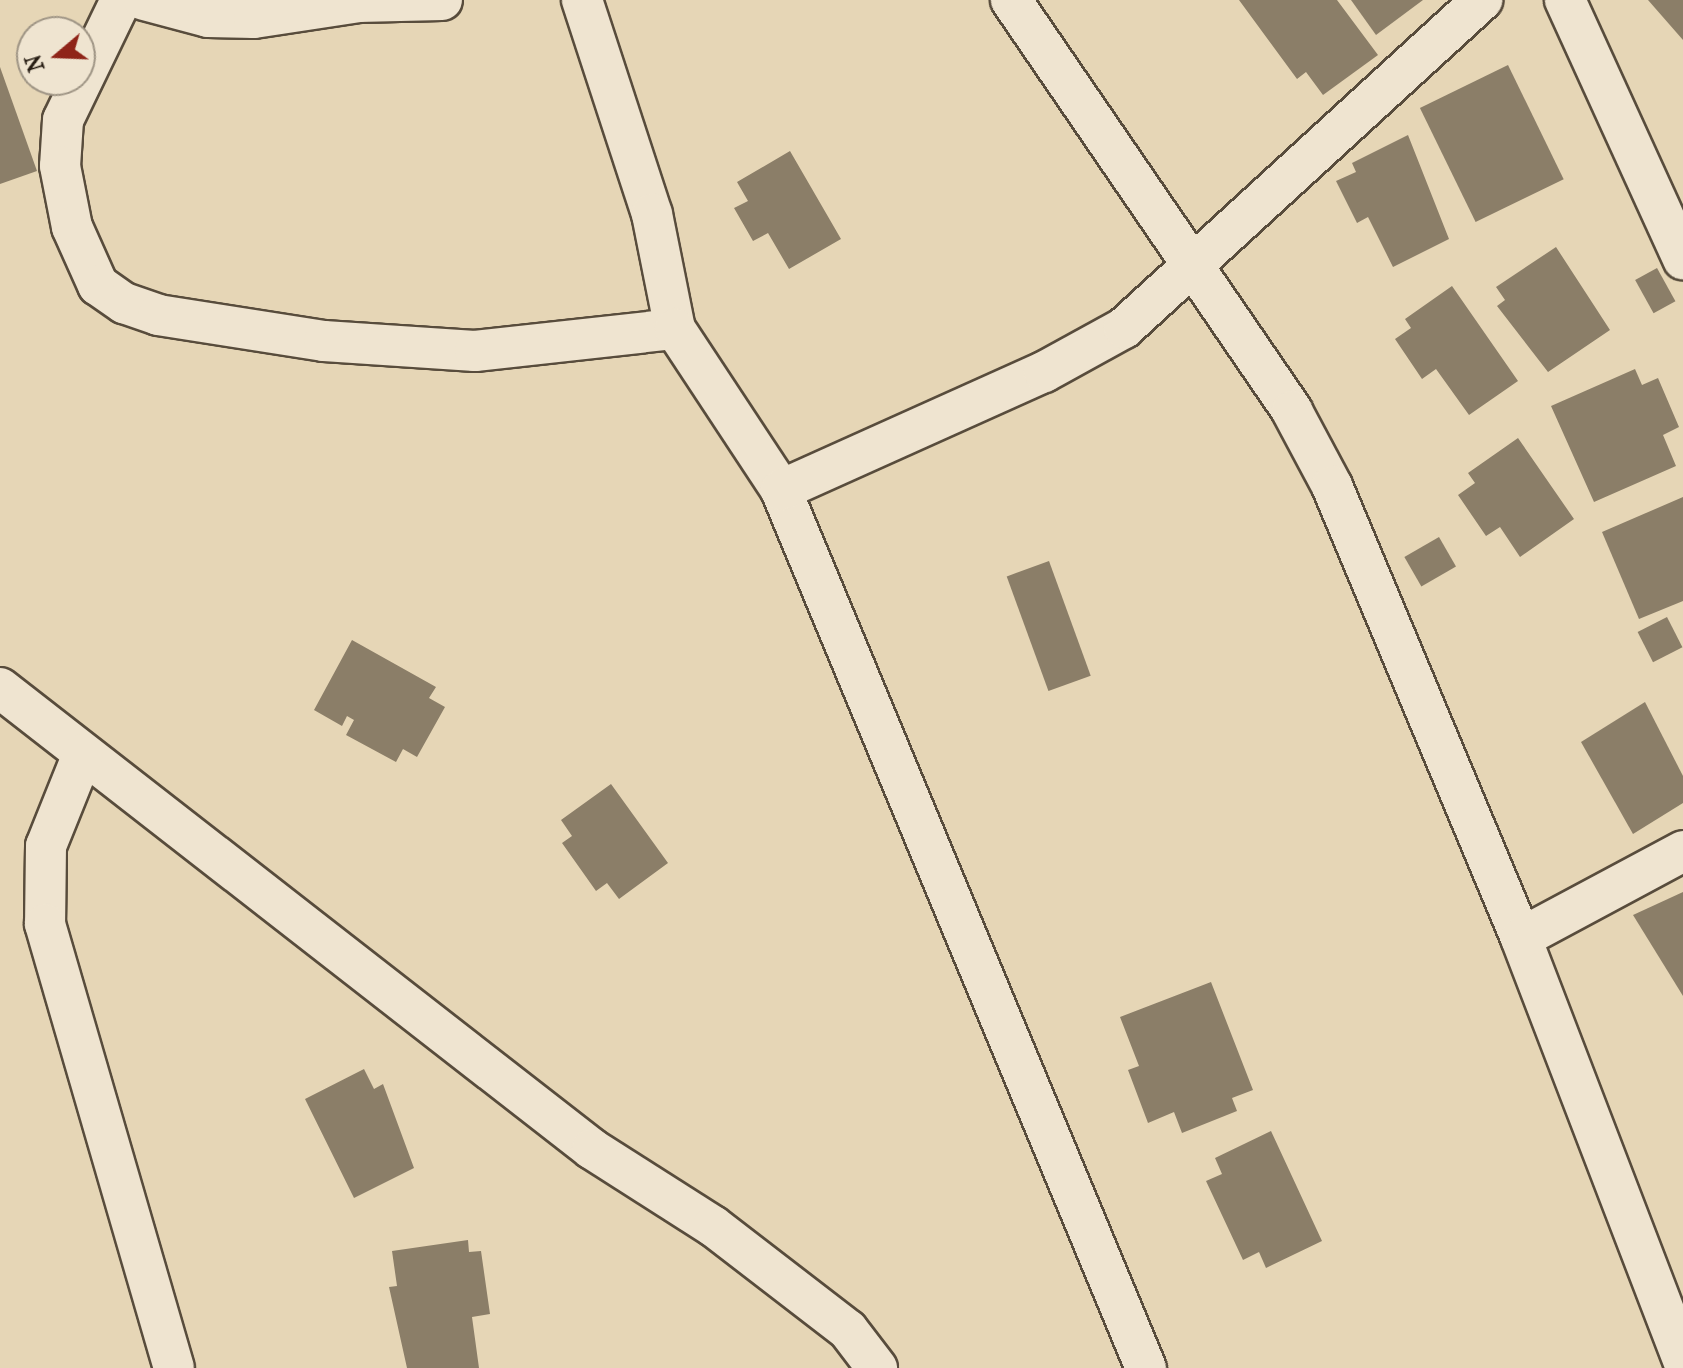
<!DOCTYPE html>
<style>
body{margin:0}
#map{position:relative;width:1683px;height:1368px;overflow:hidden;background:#e6d6b6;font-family:"IM FELL French Canon",serif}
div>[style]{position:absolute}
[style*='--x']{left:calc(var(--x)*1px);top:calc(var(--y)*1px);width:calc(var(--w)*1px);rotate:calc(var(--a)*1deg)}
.building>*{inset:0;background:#8b7e68;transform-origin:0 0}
.roads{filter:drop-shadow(2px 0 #584c3c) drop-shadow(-2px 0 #584c3c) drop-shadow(0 2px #584c3c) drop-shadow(0 -2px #584c3c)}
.minor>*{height:40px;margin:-20px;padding:0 20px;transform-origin:20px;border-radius:20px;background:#efe4d0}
span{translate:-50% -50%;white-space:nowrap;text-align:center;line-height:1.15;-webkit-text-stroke:8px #efe4d0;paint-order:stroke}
.north{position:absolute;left:16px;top:16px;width:80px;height:80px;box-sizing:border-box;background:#efe4d0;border:2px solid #9f9585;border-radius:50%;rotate:251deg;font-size:22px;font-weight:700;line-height:32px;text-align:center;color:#281e14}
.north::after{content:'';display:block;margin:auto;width:28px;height:36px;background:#8f2418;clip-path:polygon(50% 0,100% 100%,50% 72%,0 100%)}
</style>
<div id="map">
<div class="building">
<i style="clip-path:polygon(1239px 0,1337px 0,1378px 55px,1323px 95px,1306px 72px,1297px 79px)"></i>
<i style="clip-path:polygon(1351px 0,1423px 0,1376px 35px)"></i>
<i style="clip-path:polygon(1648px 0,1683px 0,1683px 40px)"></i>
<i style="left:1508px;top:65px;width:127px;height:98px;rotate:64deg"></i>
<i style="clip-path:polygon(0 67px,37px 171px,0 184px)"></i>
<i style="clip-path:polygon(1408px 135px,1449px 239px,1393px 267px,1368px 217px,1357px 223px,1336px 181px,1356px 172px,1352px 163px)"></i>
<i style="clip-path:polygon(790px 151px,841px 239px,789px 269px,768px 233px,753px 241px,734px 208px,748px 201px,737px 182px)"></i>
<i style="clip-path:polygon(1556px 247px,1610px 330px,1548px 372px,1497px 306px,1505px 300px,1496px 287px)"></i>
<i style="left:1657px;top:268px;width:38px;height:25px;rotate:61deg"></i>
<i style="clip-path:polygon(1452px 286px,1518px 381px,1469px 415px,1436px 369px,1422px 379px,1395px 339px,1411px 328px,1405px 319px)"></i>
<i style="clip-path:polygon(1635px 369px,1642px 385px,1658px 378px,1679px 427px,1663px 435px,1676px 466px,1594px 502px,1551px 406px)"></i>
<i style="clip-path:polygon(1518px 438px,1574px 519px,1520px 557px,1500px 527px,1486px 536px,1458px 495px,1475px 483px,1468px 473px)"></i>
<i style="clip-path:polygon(1683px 497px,1683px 601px,1639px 619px,1602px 532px)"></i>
<i style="left:1439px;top:537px;width:34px;height:40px;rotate:60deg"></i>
<i style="left:1049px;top:561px;width:122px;height:45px;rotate:70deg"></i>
<i style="left:1667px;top:617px;width:34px;height:33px;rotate:63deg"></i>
<i style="clip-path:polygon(352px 640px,436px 687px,429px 698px,445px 707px,417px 757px,403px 749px,396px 762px,346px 735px,354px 720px,347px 716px,342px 726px,314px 710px)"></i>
<i style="clip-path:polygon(1645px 702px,1683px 776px,1683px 803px,1633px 834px,1581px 742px)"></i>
<i style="clip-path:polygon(611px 784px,668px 863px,619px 899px,607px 883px,596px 891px,562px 843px,572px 836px,561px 820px)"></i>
<i style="clip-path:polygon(1683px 892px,1683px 996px,1633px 915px)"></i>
<i style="clip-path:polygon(1211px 982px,1253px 1090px,1232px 1098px,1237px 1111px,1182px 1133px,1174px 1112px,1148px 1123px,1128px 1070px,1139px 1066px,1120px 1017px)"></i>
<i style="clip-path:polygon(364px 1069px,374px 1089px,383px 1084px,414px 1168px,354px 1198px,305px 1099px)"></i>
<i style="clip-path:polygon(1271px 1131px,1322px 1241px,1266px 1268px,1259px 1252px,1243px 1260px,1206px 1181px,1222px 1174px,1215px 1158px)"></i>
<i style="clip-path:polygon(468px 1240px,469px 1252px,481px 1251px,490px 1314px,472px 1317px,479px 1368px,407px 1368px,389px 1287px,397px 1286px,392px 1251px)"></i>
</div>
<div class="roads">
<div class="minor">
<i style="--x:121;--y:0;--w:133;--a:115.8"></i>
<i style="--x:63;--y:120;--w:46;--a:93.7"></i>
<i style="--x:60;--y:166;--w:62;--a:78.9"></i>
<i style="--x:72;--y:227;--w:64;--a:65.9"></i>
<i style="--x:98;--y:285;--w:32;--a:35"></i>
<i style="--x:124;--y:303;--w:36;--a:19"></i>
<i style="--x:158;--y:315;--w:168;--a:8.9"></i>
<i style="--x:324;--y:341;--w:151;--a:3.8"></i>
<i style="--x:475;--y:351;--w:201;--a:-6.3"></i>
<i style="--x:144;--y:0;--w:66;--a:14.9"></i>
<i style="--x:208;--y:17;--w:46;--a:1.2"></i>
<i style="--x:254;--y:18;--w:105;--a:-8.7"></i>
<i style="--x:358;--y:2;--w:84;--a:-1.4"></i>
<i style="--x:582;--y:0;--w:225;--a:71.9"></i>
<i style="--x:652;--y:214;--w:117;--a:78.7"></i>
<i style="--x:675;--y:329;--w:193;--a:56.6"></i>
<i style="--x:781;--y:490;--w:951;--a:67.43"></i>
<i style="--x:1011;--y:0;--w:498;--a:55.6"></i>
<i style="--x:1292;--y:411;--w:85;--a:61.9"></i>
<i style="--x:1332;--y:486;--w:490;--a:67.3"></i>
<i style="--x:1521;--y:938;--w:453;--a:69"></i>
<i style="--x:1565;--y:0;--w:285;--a:65.5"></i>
<i style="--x:781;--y:490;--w:288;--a:-24.2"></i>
<i style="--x:1044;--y:372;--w:91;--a:-28.8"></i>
<i style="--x:1124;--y:328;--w:486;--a:-42.5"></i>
<i style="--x:0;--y:688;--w:750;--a:37.91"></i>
<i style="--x:592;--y:1149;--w:143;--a:32.5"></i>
<i style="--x:713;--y:1226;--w:170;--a:37.6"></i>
<i style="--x:848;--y:1330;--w:48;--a:52.7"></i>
<i style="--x:83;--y:754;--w:99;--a:111.9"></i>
<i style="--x:46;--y:846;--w:78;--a:90.7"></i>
<i style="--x:45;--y:924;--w:462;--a:73.8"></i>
<i style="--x:1521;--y:938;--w:184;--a:-28.2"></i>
</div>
</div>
<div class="north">N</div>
</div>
